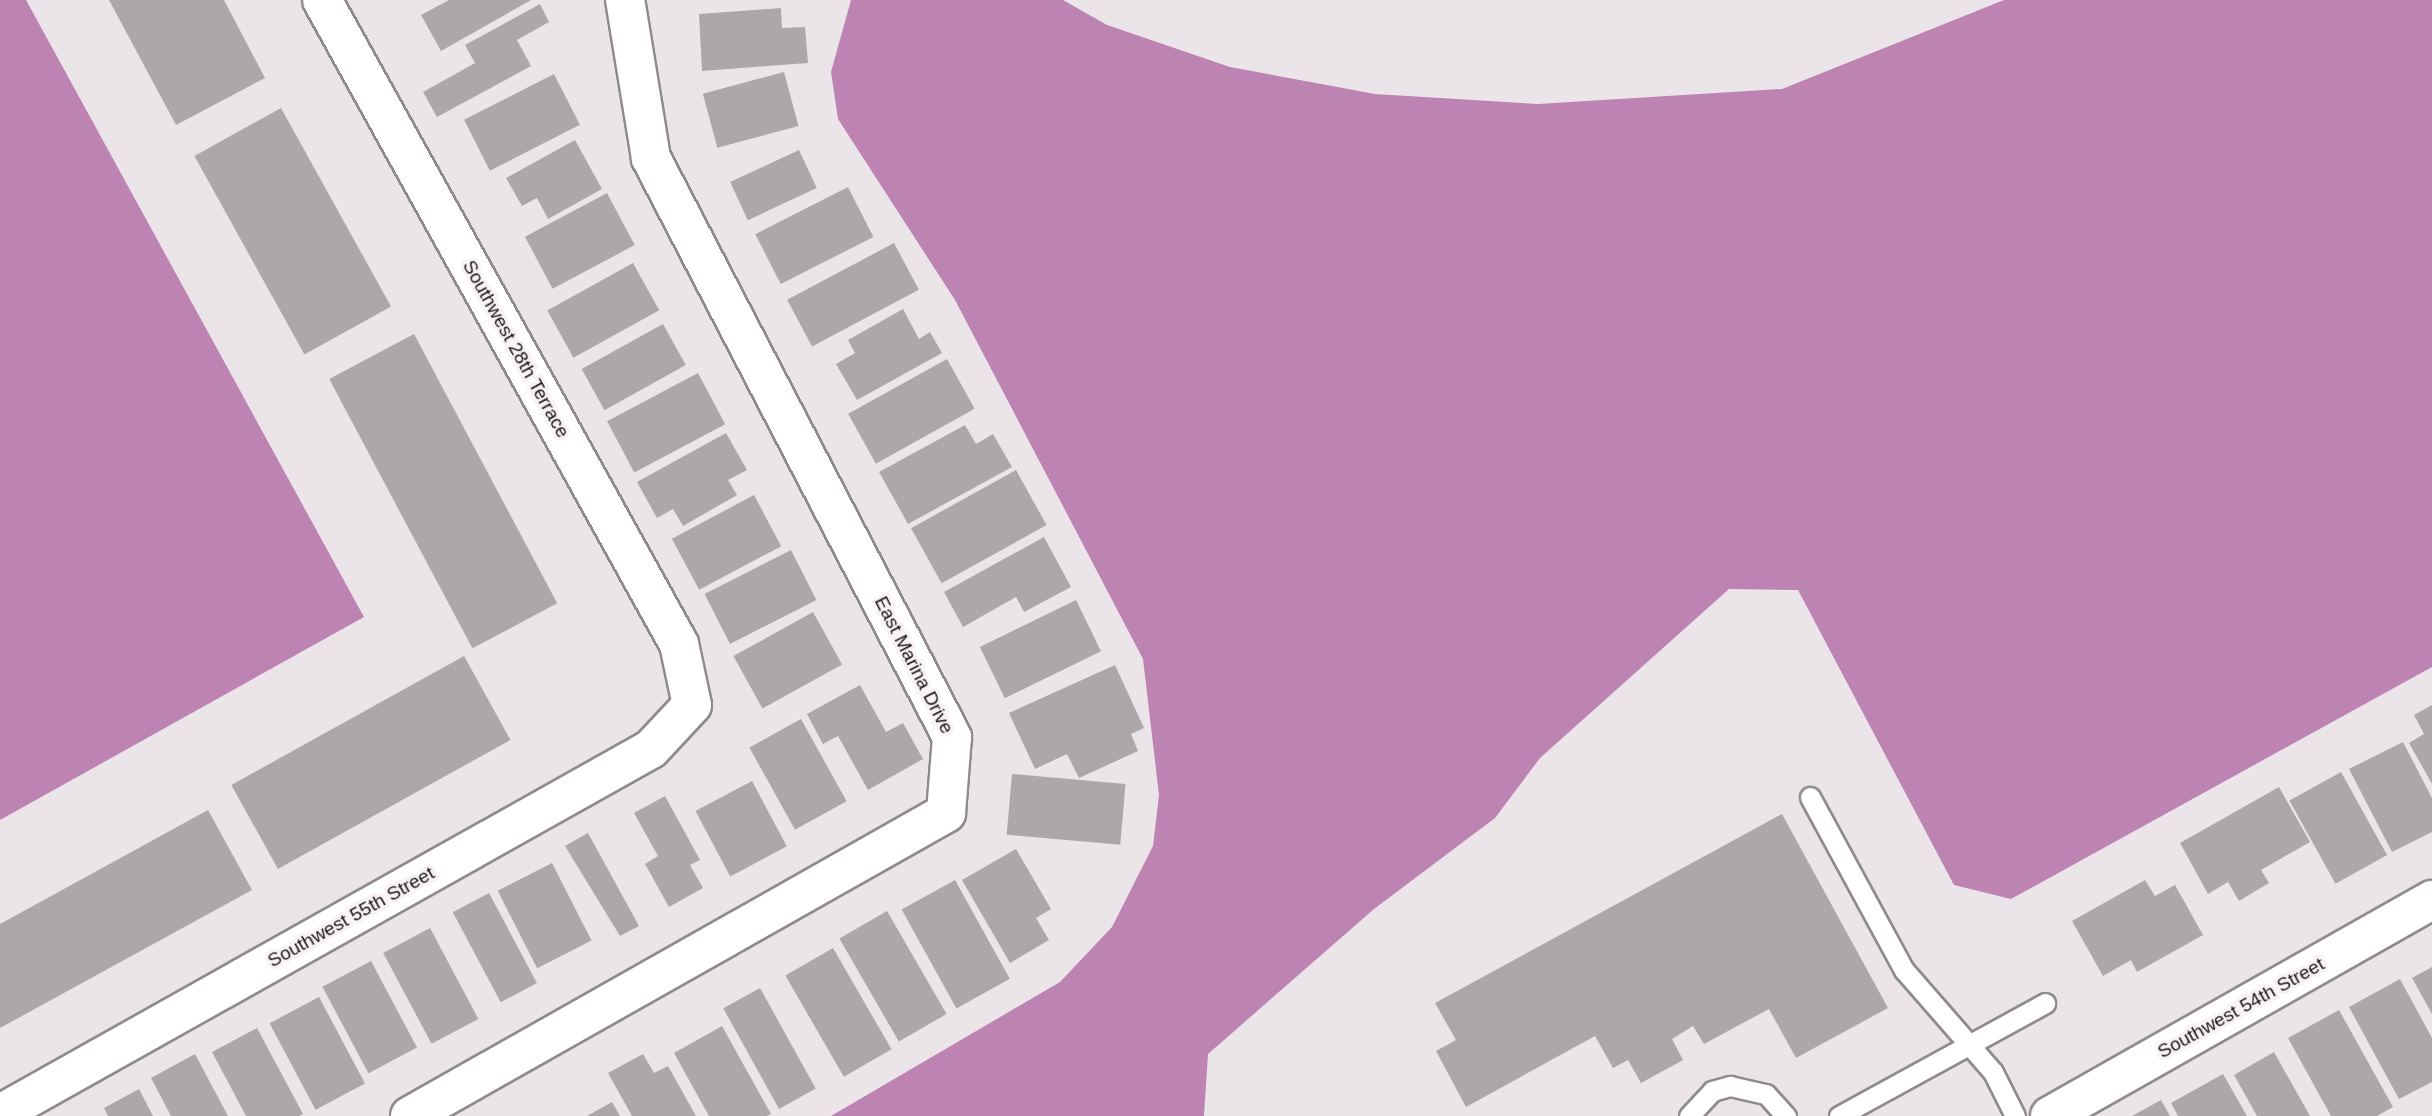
<!DOCTYPE html>
<style>
body{margin:0}
#map{position:relative;width:2432px;height:1116px;overflow:hidden;background:#ebe5e9;font-family:Arial,sans-serif}
div>[style]{position:absolute}
[style*='--x']{left:calc(var(--x)*1px);top:calc(var(--y)*1px);width:calc(var(--w)*1px);rotate:calc(var(--a)*1deg)}
.water>*{inset:0;background:#bc83b3}
.building>*{inset:0;background:#ada7ac;transform-origin:0 0}
.roads{filter:drop-shadow(2px 0 #8f8a8e) drop-shadow(-2px 0 #8f8a8e) drop-shadow(0 2px #8f8a8e) drop-shadow(0 -2px #8f8a8e)}
.lane>*{height:19px;margin:-9.5px;padding:0 9.5px;transform-origin:9.5px;border-radius:9.5px;background:#fff}
.street>*{height:38px;margin:-19px;padding:0 19px;transform-origin:19px;border-radius:19px;background:#fff}
span{translate:-50% -50%;white-space:nowrap;text-align:center;line-height:1.15;-webkit-text-stroke:7px #f8f2f7;paint-order:stroke}
.street-label{font-size:19px;color:#191719}
</style>
<div id="map">
<div class="water">
<i style="clip-path:polygon(0 0,26px 0,364px 617px,0 820px)"></i>
<i style="clip-path:polygon(851px 0,1063px 0,1107px 25px,1230px 67px,1375px 94px,1538px 104px,1782px 89px,2004px 0,2432px 0,2432px 667px,2011px 899px,1954px 885px,1798px 590px,1729px 589px,1540px 758px,1495px 818px,1374px 909px,1208px 1054px,1204px 1116px,831px 1116px,1060px 982px,1112px 927px,1153px 846px,1159px 795px,1143px 659px,955px 300px,838px 119px,831px 72px)"></i>
</div>
<div class="building">
<i style="clip-path:polygon(109px 0,224px 0,265px 78px,176px 125px)"></i>
<i style="clip-path:polygon(449px 0,531px 0,441px 51px,421px 15px)"></i>
<i style="clip-path:polygon(540px 4px,549px 22px,517px 40px,531px 66px,437px 117px,423px 92px,475px 63px,465px 45px)"></i>
<i style="clip-path:polygon(781px 8px,782px 28px,805px 27px,808px 63px,702px 71px,699px 14px)"></i>
<i style="left:784px;top:72px;width:56px;height:84px;rotate:75deg"></i>
<i style="left:554px;top:74px;width:57px;height:101px;rotate:63deg"></i>
<i style="left:281px;top:108px;width:227px;height:99px;rotate:61deg"></i>
<i style="clip-path:polygon(575px 140px,602px 189px,548px 219px,537px 198px,522px 206px,506px 178px)"></i>
<i style="left:799px;top:150px;width:42px;height:76px;rotate:65deg"></i>
<i style="left:848px;top:187px;width:56px;height:104px;rotate:63deg"></i>
<i style="left:607px;top:193px;width:59px;height:93px;rotate:62deg"></i>
<i style="left:894px;top:243px;width:53px;height:121px;rotate:62deg"></i>
<i style="left:633px;top:263px;width:54px;height:98px;rotate:61deg"></i>
<i style="clip-path:polygon(903px 309px,919px 339px,930px 332px,942px 353px,857px 400px,836px 364px,855px 353px,848px 340px)"></i>
<i style="left:663px;top:324px;width:47px;height:93px;rotate:61deg"></i>
<i style="left:414px;top:334px;width:305px;height:96px;rotate:62deg"></i>
<i style="left:947px;top:359px;width:57px;height:113px;rotate:61deg"></i>
<i style="left:698px;top:373px;width:58px;height:103px;rotate:62deg"></i>
<i style="clip-path:polygon(965px 425px,976px 444px,993px 434px,1012px 467px,908px 524px,879px 472px)"></i>
<i style="clip-path:polygon(726px 433px,747px 470px,728px 480px,737px 495px,683px 526px,673px 509px,657px 518px,637px 482px)"></i>
<i style="left:1016px;top:470px;width:63px;height:120px;rotate:61deg"></i>
<i style="left:754px;top:495px;width:58px;height:93px;rotate:62deg"></i>
<i style="clip-path:polygon(1044px 537px,1071px 587px,1024px 612px,1016px 597px,963px 627px,944px 592px)"></i>
<i style="left:791px;top:550px;width:56px;height:97px;rotate:63deg"></i>
<i style="left:1076px;top:600px;width:57px;height:107px;rotate:64deg"></i>
<i style="left:813px;top:612px;width:60px;height:91px;rotate:61deg"></i>
<i style="left:464px;top:656px;width:96px;height:266px;rotate:61deg"></i>
<i style="clip-path:polygon(1115px 665px,1144px 728px,1131px 734px,1138px 751px,1079px 778px,1067px 754px,1035px 769px,1009px 713px)"></i>
<i style="clip-path:polygon(860px 685px,886px 732px,903px 723px,923px 759px,868px 790px,838px 736px,823px 744px,807px 714px)"></i>
<i style="clip-path:polygon(2432px 705px,2432px 784px,2409px 743px,2424px 734px,2414px 715px)"></i>
<i style="left:801px;top:719px;width:94px;height:59px;rotate:61deg"></i>
<i style="clip-path:polygon(2403px 742px,2432px 798px,2432px 832px,2392px 852px,2349px 769px)"></i>
<i style="left:2341px;top:772px;width:95px;height:59px;rotate:61deg"></i>
<i style="left:1012px;top:774px;width:114px;height:61px;rotate:5deg"></i>
<i style="left:752px;top:781px;width:74px;height:64px;rotate:62deg"></i>
<i style="clip-path:polygon(2279px 787px,2310px 842px,2261px 870px,2269px 883px,2239px 901px,2228px 882px,2208px 894px,2180px 843px)"></i>
<i style="clip-path:polygon(665px 796px,700px 860px,690px 865px,703px 888px,669px 907px,645px 864px,658px 856px,634px 813px)"></i>
<i style="clip-path:polygon(208px 810px,252px 890px,0 1028px,0 924px)"></i>
<i style="clip-path:polygon(1782px 814px,1888px 1008px,1796px 1058px,1769px 1009px,1704px 1044px,1693px 1026px,1672px 1039px,1683px 1060px,1641px 1083px,1628px 1060px,1613px 1068px,1595px 1036px,1466px 1107px,1436px 1051px,1456px 1040px,1435px 1003px)"></i>
<i style="clip-path:polygon(588px 833px,639px 926px,620px 936px,565px 846px)"></i>
<i style="clip-path:polygon(1016px 849px,1051px 909px,1036px 918px,1049px 940px,1010px 963px,962px 880px)"></i>
<i style="left:552px;top:863px;width:87px;height:61px;rotate:63deg"></i>
<i style="left:955px;top:880px;width:113px;height:61px;rotate:61deg"></i>
<i style="clip-path:polygon(2145px 880px,2155px 896px,2175px 885px,2203px 935px,2137px 972px,2131px 960px,2103px 976px,2072px 921px)"></i>
<i style="left:489px;top:893px;width:102px;height:41px;rotate:62deg"></i>
<i style="left:887px;top:911px;width:119px;height:55px;rotate:60deg"></i>
<i style="left:430px;top:928px;width:103px;height:53px;rotate:62deg"></i>
<i style="left:833px;top:948px;width:117px;height:55px;rotate:60deg"></i>
<i style="left:371px;top:961px;width:98px;height:55px;rotate:62deg"></i>
<i style="clip-path:polygon(2432px 967px,2432px 1014px,2412px 978px)"></i>
<i style="clip-path:polygon(2400px 979px,2432px 1038px,2432px 1082px,2399px 1099px,2349px 1007px)"></i>
<i style="left:760px;top:988px;width:115px;height:42px;rotate:61deg"></i>
<i style="left:319px;top:997px;width:98px;height:56px;rotate:62deg"></i>
<i style="clip-path:polygon(2339px 1010px,2393px 1107px,2377px 1116px,2331px 1116px,2288px 1038px)"></i>
<i style="clip-path:polygon(722px 1026px,771px 1114px,767px 1116px,709px 1116px,674px 1053px)"></i>
<i style="clip-path:polygon(257px 1028px,303px 1114px,299px 1116px,246px 1116px,212px 1052px)"></i>
<i style="clip-path:polygon(2274px 1052px,2310px 1116px,2257px 1116px,2234px 1075px)"></i>
<i style="clip-path:polygon(195px 1054px,228px 1116px,171px 1116px,151px 1078px)"></i>
<i style="clip-path:polygon(643px 1054px,654px 1073px,668px 1066px,696px 1116px,632px 1116px,608px 1073px)"></i>
<i style="clip-path:polygon(2223px 1074px,2247px 1116px,2178px 1116px,2171px 1103px)"></i>
<i style="clip-path:polygon(139px 1089px,153px 1116px,108px 1116px,104px 1108px)"></i>
<i style="clip-path:polygon(2161px 1100px,2170px 1116px,2132px 1116px)"></i>
<i style="clip-path:polygon(612px 1102px,620px 1116px,587px 1116px)"></i>
</div>
<div class="roads">
<div class="lane">
<i style="--x:1810;--y:797;--w:197;--a:61.5"></i>
<i style="--x:1904;--y:970;--w:135;--a:48.9"></i>
<i style="--x:1993;--y:1072;--w:49;--a:63.4"></i>
<i style="--x:1689;--y:1116;--w:34;--a:-47"></i>
<i style="--x:1712;--y:1091;--w:19;--a:-16"></i>
<i style="--x:1730;--y:1086;--w:37;--a:13"></i>
<i style="--x:1766;--y:1094;--w:30;--a:48"></i>
<i style="--x:1839;--y:1116;--w:235;--a:-28.7"></i>
</div>
<div class="street">
<i style="--x:0;--y:1114;--w:746;--a:-29.28"></i>
<i style="--x:651;--y:749;--w:60;--a:-47"></i>
<i style="--x:692;--y:705;--w:62;--a:-102"></i>
<i style="--x:679;--y:644;--w:736;--a:-119"></i>
<i style="--x:410;--y:1116;--w:616;--a:-29.48"></i>
<i style="--x:946;--y:813;--w:76;--a:-85.5"></i>
<i style="--x:952;--y:737;--w:653;--a:-117.47"></i>
<i style="--x:651;--y:158;--w:160;--a:-99.3"></i>
<i style="--x:2050;--y:1116;--w:439;--a:-29.5"></i>
</div>
</div>
<div class="street-label">
<span style="left:516px;top:349px;rotate:61deg">Southwest 28th Terrace</span>
<span style="left:914px;top:665px;rotate:63deg">East Marina Drive</span>
<span style="left:351px;top:917px;rotate:-29deg">Southwest 55th Street</span>
<span style="left:2241px;top:1008px;rotate:-29deg">Southwest 54th Street</span>
</div>
</div>
